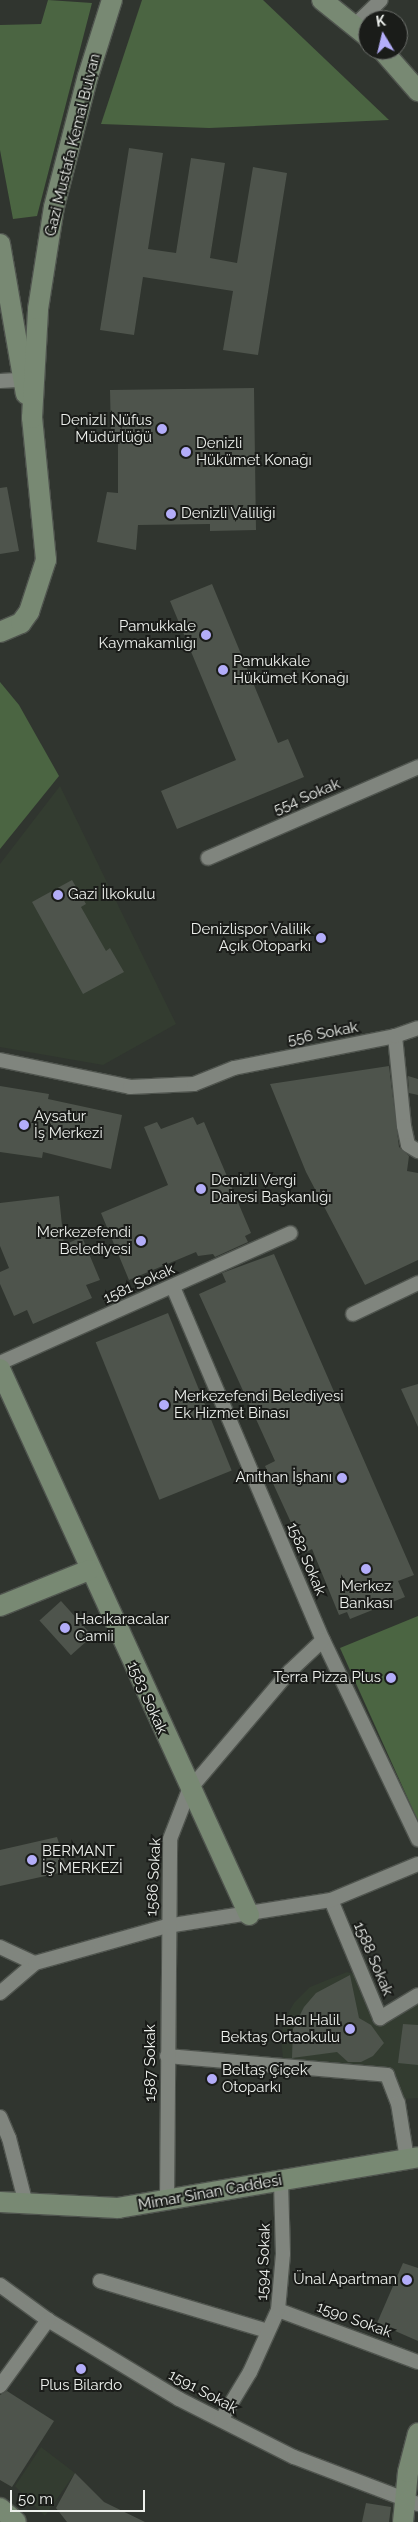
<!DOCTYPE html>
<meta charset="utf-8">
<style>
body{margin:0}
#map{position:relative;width:418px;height:2522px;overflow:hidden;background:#30352f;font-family:Raleway,sans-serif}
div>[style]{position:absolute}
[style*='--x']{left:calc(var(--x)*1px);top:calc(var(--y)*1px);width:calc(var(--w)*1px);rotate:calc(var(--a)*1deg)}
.built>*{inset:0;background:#333c30}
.green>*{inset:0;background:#4b6542}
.building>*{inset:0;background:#4e544c;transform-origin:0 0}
.roads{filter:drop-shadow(1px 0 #4f544e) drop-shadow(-1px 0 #4f544e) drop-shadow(0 1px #4f544e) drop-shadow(0 -1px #4f544e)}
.street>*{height:14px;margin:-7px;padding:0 7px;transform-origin:7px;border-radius:7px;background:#80857e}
.secondary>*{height:20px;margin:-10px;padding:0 10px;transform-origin:10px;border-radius:10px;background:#788973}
.dots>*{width:14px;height:14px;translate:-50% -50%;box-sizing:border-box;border:2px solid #1a1c19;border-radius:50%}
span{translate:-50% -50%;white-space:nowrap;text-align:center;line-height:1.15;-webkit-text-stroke:4px #1a1c19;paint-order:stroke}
.street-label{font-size:15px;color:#edf0ec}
.poi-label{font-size:15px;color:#edf0ec}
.right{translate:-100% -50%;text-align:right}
.left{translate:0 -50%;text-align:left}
.north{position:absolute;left:358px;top:10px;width:50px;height:50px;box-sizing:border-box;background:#1a1c19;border:1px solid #6e716d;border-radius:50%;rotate:351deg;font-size:14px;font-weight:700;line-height:20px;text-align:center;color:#edf0ec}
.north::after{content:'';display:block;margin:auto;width:18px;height:22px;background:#b3adf9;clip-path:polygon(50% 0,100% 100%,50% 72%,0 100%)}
.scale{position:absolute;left:10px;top:2490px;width:135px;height:22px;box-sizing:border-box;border:2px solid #edf0ec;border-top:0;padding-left:6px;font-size:15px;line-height:18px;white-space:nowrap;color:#edf0ec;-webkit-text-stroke:4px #1a1c19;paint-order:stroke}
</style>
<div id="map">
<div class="built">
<i style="clip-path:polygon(60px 786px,176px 1024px,103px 1065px,0 1047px,0 864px)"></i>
<i style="clip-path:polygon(347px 1972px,361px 1976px,380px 2021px,418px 1999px,418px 2098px,403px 2099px,388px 2070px,283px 2059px,281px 2036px,285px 2019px,294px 2003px,310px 1987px)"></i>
<i style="clip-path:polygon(41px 2447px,75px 2473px,45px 2516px,15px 2486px)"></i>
</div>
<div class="green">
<i style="clip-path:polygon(48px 0,92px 3px,37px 216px,13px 219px,0 150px,0 25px,41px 24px)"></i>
<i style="clip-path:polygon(142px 0,263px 0,389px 120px,209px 128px,101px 124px)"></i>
<i style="clip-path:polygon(0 682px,19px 705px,59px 776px,0 849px)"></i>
<i style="clip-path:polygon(418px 1616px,418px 1821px,340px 1648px)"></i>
</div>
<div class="building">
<i style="clip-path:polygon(129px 148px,163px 153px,148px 249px,176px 253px,191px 158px,225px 163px,210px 258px,237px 263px,253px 167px,287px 173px,258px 355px,223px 350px,233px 291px,143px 277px,134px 335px,100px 330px)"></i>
<i style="clip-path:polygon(254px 388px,256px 530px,210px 531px,210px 524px,138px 525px,136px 550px,97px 542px,107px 492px,118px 493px,118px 436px,111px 436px,110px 390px)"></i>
<i style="clip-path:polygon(7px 487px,19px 551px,0 554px,0 488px)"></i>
<i style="clip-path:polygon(212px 584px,278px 743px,288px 739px,304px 777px,177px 829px,161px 791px,236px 760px,170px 601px)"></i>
<i style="clip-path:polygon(72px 880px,86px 904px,81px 907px,106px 951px,110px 948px,124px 972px,83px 994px,32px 902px)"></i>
<i style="clip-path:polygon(389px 1066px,399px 1147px,409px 1156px,407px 1171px,418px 1173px,418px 1260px,365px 1285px,306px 1172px,270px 1084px)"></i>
<i style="clip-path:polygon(408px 1076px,418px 1079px,418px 1095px,409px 1093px)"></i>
<i style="clip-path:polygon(0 1086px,49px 1094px,48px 1099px,122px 1115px,111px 1169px,43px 1152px,42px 1158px,0 1152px)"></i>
<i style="clip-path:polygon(193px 1117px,197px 1125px,204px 1122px,251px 1233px,245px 1236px,248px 1242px,215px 1257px,213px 1254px,198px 1256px,196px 1252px,129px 1280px,101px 1213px,168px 1185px,144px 1127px,157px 1122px,161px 1129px)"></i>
<i style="clip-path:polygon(59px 1196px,64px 1245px,82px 1237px,100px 1280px,86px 1285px,92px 1298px,33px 1324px,27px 1310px,14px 1316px,0 1284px,0 1272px,9px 1268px,0 1246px,0 1203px)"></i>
<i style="clip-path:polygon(274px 1254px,414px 1575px,398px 1581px,405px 1597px,350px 1619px,347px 1612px,339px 1615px,312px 1549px,305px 1553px,265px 1466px,275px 1461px,199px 1294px,226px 1282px,222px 1273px)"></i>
<i style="left:168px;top:1313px;width:170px;height:78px;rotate:68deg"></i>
<i style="clip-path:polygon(418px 1384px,418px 1427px,401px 1389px)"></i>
<i style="left:61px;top:1601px;width:47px;height:29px;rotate:48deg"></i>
<i style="clip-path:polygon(57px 1837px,68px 1871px,0 1886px,0 1850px)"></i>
<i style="clip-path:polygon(350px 1975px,359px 2018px,371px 2025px,384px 2043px,373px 2056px,361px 2062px,348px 2062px,337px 2052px,292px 2058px,293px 2029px,304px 2007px,316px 1993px)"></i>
<i style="clip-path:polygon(403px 2024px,418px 2025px,418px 2065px,398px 2063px)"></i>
<i style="clip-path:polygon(403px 2263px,418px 2268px,418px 2341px,377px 2323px)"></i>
<i style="clip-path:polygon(7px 2391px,54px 2421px,12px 2487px,0 2480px,0 2395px)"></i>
<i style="clip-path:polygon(75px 2473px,104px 2502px,145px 2522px,67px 2522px,56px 2508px)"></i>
<i style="clip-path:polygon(366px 2503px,391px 2507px,389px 2522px,362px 2522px)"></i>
</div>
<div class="roads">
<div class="street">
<i style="--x:354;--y:26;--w:37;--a:-44"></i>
<i style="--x:0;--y:381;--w:22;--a:-3"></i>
<i style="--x:208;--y:858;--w:229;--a:-23.4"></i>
<i style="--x:395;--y:1036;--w:90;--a:84.3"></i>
<i style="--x:404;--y:1126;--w:19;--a:78"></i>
<i style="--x:408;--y:1145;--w:12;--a:31"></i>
<i style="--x:0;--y:1060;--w:133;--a:11.7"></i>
<i style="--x:130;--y:1087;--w:64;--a:-2.7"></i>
<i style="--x:194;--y:1084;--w:43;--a:-21.8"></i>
<i style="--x:234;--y:1068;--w:164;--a:-11.2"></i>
<i style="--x:395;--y:1036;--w:24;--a:-19"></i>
<i style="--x:173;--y:1287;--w:384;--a:67"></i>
<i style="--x:323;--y:1640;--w:221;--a:64.5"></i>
<i style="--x:353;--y:1314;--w:72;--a:-25.5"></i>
<i style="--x:0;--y:1363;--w:318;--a:-24.1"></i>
<i style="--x:331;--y:1900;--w:128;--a:67.4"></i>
<i style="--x:380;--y:2018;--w:44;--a:-31.2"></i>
<i style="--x:0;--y:1947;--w:38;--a:25"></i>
<i style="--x:0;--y:1993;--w:46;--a:-40.6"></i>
<i style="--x:35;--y:1963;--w:137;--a:-15.7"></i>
<i style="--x:167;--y:1926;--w:166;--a:-9"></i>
<i style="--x:331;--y:1900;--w:94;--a:-22.5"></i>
<i style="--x:167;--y:2056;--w:221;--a:4.9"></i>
<i style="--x:387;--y:2075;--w:30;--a:69"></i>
<i style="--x:398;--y:2103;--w:57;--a:80.9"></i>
<i style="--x:0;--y:2117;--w:23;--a:67"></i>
<i style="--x:9;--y:2138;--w:68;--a:75.6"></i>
<i style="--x:167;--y:2200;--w:361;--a:-89.5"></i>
<i style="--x:170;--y:1839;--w:53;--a:-68.8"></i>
<i style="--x:189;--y:1790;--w:156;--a:-49.7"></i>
<i style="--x:290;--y:1671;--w:45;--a:-43.2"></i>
<i style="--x:100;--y:2281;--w:175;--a:16.6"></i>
<i style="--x:0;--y:2285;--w:59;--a:36.1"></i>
<i style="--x:48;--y:2320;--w:153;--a:31.1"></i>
<i style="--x:179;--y:2399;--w:129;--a:26.8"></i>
<i style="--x:294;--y:2457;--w:133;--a:20.8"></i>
<i style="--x:278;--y:2310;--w:149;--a:20.4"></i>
<i style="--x:0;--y:2386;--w:82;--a:-54"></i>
<i style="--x:221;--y:2420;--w:56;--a:-58.9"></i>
<i style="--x:250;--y:2372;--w:68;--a:-65.7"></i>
<i style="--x:278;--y:2310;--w:56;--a:-84.9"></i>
<i style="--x:283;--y:2254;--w:73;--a:-91.6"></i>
</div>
<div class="secondary">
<i style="--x:322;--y:0;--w:59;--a:38.8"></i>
<i style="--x:382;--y:50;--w:55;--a:48.7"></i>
<i style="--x:0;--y:244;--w:152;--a:80.2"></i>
<i style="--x:0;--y:632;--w:23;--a:-23"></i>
<i style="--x:21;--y:623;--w:14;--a:-54"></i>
<i style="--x:29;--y:612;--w:55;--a:-71.9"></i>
<i style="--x:46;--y:560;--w:143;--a:-95.6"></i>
<i style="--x:32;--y:418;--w:109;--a:-86.8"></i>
<i style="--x:38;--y:309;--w:103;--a:-81.1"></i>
<i style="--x:54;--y:207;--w:135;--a:-75.5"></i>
<i style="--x:88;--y:76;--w:80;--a:-72.5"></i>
<i style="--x:0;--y:1369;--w:600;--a:65.48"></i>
<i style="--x:0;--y:1606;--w:96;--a:-22"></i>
<i style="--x:0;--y:2202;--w:118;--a:2.9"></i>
<i style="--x:118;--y:2208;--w:304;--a:-9.6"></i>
<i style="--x:0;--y:2508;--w:21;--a:41"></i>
<i style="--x:403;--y:2522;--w:50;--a:-84.3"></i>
<i style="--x:408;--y:2472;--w:40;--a:-75.6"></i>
</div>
</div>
<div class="dots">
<i style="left:162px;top:429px;background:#b3adf9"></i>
<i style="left:186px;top:452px;background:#b3adf9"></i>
<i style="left:171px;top:514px;background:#b3adf9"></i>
<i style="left:206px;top:635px;background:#b3adf9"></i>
<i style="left:223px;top:670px;background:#b3adf9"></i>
<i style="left:58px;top:895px;background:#b3adf9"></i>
<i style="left:321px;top:938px;background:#b3adf9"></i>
<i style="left:24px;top:1125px;background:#b3adf9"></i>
<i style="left:201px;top:1189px;background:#b3adf9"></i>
<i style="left:141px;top:1241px;background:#b3adf9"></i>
<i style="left:164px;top:1405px;background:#b3adf9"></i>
<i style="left:342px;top:1478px;background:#b3adf9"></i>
<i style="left:366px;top:1569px;background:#b3adf9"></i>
<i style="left:65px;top:1628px;background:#b3adf9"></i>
<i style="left:391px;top:1678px;background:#b3adf9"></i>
<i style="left:32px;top:1860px;background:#b3adf9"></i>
<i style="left:350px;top:2029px;background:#b3adf9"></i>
<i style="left:212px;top:2079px;background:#b3adf9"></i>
<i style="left:407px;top:2280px;background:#b3adf9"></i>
<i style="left:81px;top:2369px;background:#b3adf9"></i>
</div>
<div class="street-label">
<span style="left:73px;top:145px;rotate:-76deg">Gazi Mustafa Kemal Bulvan</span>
<span style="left:307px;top:797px;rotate:-23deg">554 Sokak</span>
<span style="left:323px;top:1034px;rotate:-11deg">556 Sokak</span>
<span style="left:139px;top:1284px;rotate:-24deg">1581 Sokak</span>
<span style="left:306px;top:1559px;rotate:67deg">1582 Sokak</span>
<span style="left:147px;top:1698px;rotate:66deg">1583 Sokak</span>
<span style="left:154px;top:1877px;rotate:-87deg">1586 Sokak</span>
<span style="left:373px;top:1959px;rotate:67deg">1588 Sokak</span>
<span style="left:151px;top:2063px;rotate:-90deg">1587 Sokak</span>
<span style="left:210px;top:2193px;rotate:-10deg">Mimar Sinan Caddesi</span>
<span style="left:264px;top:2262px;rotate:-88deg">1594 Sokak</span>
<span style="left:354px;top:2320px;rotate:20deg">1590 Sokak</span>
<span style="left:203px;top:2392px;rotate:28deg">1591 Sokak</span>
</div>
<div class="poi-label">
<span class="right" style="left:152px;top:429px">Denizli Nüfus<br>Müdürlüğü</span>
<span class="left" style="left:196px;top:452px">Denizli<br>Hükümet Konağı</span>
<span class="left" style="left:181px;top:514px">Denizli Valiliği</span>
<span class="right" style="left:196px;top:635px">Pamukkale<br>Kaymakamlığı</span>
<span class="left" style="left:233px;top:670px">Pamukkale<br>Hükümet Konağı</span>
<span class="left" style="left:68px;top:895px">Gazi İlkokulu</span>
<span class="right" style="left:311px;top:938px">Denizlispor Valilik<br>Açık Otoparkı</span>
<span class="left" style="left:34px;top:1125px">Aysatur<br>İş Merkezi</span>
<span class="left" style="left:211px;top:1189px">Denizli Vergi<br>Dairesi Başkanlığı</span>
<span class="right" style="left:131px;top:1241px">Merkezefendi<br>Belediyesi</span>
<span class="left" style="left:174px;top:1405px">Merkezefendi Belediyesi<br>Ek Hizmet Binası</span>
<span class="right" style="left:332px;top:1478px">Anıthan İşhanı</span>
<span style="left:366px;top:1595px">Merkez<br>Bankası</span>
<span class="left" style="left:75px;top:1628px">Hacıkaracalar<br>Camii</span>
<span class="right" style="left:381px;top:1678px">Terra Pizza Plus</span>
<span class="left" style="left:42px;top:1860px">BERMANT<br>İŞ MERKEZİ</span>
<span class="right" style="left:340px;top:2029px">Hacı Halil<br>Bektaş Ortaokulu</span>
<span class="left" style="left:222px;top:2079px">Beltaş Çiçek<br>Otoparkı</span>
<span class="right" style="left:397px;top:2280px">Ünal Apartman</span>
<span style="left:81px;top:2386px">Plus Bilardo</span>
</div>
<div class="north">K</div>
<div class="scale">50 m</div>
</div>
